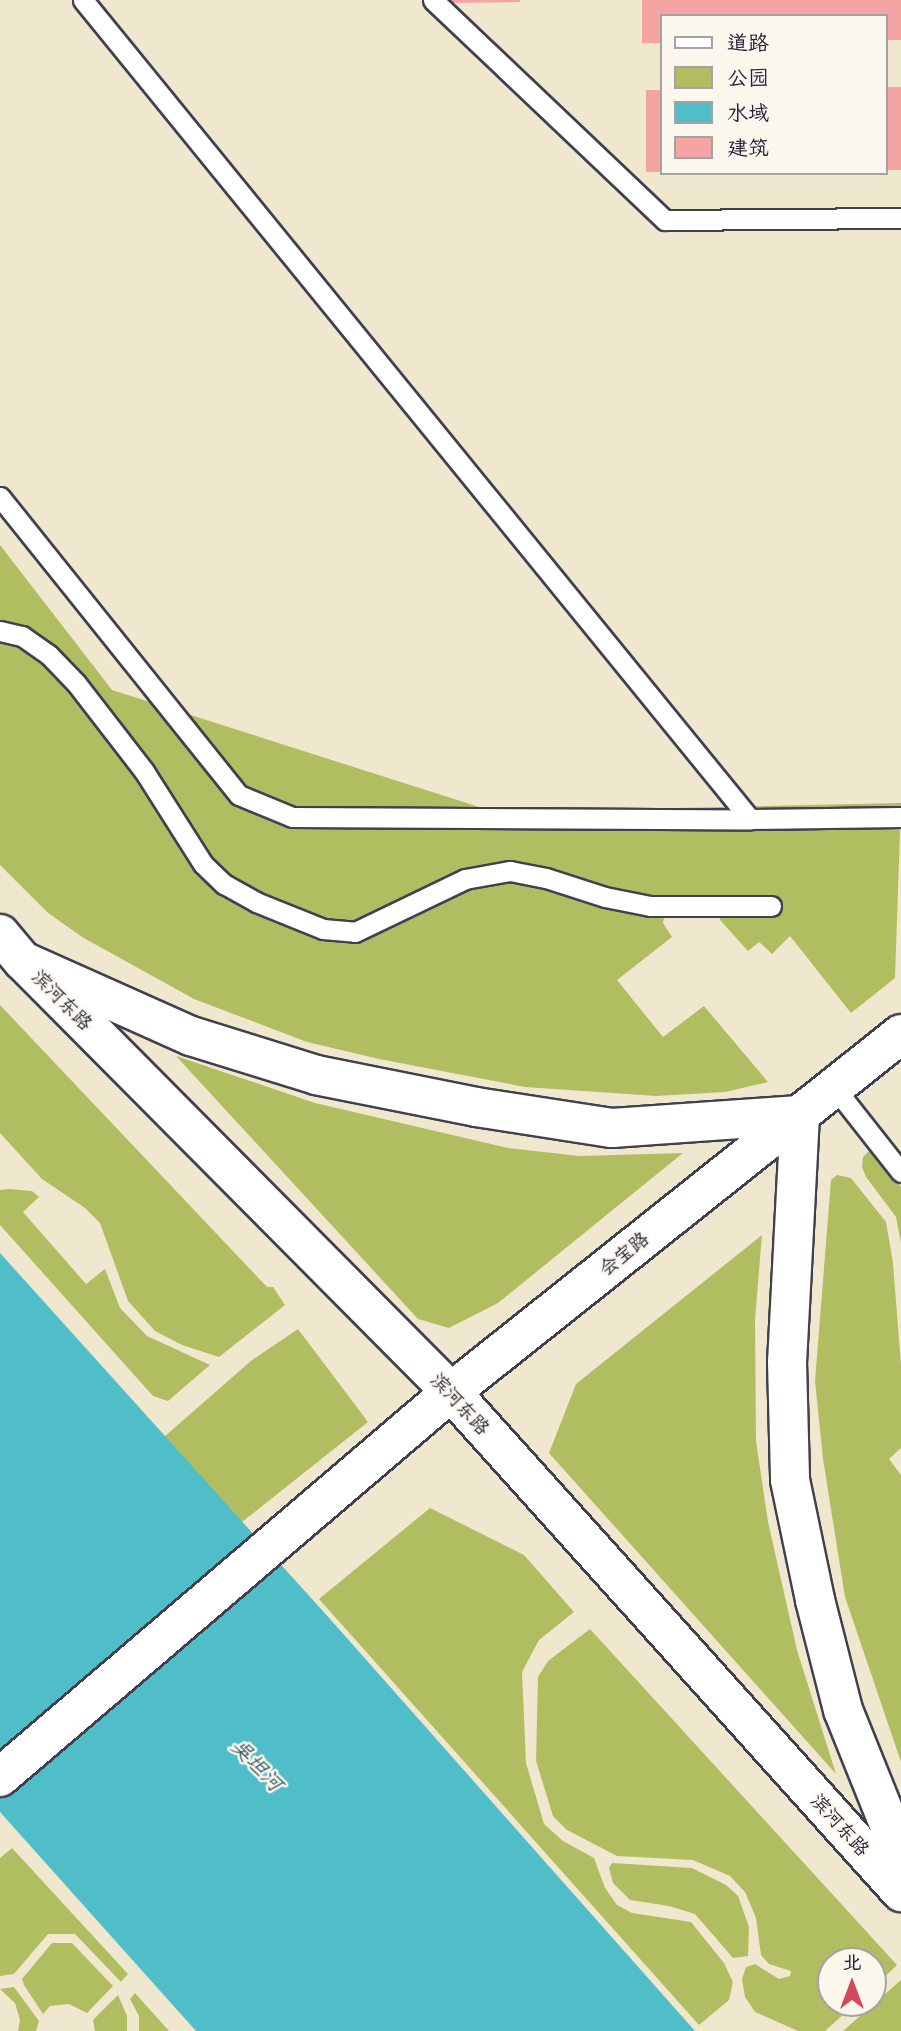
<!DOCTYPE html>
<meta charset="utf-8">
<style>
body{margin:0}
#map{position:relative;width:901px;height:2031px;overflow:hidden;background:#f0e8ce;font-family:"Shantell Sans","LXGW WenKai TC",sans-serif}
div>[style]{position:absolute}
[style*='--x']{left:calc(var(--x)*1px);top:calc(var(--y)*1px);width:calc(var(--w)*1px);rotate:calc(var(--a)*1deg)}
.green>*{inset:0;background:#b0be61}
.water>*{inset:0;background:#50bec8}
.building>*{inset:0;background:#f3a4a3;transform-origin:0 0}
.roads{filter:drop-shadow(2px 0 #414051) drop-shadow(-2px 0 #414051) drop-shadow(0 2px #414051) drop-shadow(0 -2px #414051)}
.lane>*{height:19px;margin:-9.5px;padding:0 9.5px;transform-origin:9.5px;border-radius:9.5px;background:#fff}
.secondary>*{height:38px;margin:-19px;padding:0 19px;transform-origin:19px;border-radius:19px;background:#fff}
span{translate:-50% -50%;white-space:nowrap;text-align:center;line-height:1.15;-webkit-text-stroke:5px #fbf7ec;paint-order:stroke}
.street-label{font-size:19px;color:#22223b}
.water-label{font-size:21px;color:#32596c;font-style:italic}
.legend{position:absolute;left:660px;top:14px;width:228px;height:161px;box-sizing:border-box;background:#fbf7ec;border:2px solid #a4a2a5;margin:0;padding:9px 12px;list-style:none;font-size:21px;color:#22223b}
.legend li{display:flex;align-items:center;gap:14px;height:35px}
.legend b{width:35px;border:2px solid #a4a2a5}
.north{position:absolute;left:817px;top:1947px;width:70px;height:70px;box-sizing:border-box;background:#fbf7ec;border:2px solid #a4a2a5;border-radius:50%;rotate:0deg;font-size:19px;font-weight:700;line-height:28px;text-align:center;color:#22223b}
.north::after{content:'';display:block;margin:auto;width:24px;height:32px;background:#d1495b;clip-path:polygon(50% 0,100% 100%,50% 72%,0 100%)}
</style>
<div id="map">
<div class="green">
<i style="clip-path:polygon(0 545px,112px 690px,495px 812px,901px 803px,895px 978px,851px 1013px,790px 936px,772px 954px,759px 942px,748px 951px,720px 920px,722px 907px,666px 906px,663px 923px,672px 937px,617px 980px,663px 1037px,704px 1006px,768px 1082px,725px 1092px,656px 1096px,525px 1087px,379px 1059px,307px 1042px,194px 999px,82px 937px,47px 912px,0 865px)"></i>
<i style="clip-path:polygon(0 1005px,267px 1287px,273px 1287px,285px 1305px,219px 1357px,182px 1345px,155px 1331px,128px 1301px,100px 1223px,85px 1208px,42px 1179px,0 1133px)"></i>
<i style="clip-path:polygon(176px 1056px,315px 1103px,508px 1148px,579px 1156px,683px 1153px,498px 1303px,449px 1328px,418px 1319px)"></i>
<i style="clip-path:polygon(872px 1148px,901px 1187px,901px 1243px,896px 1217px,866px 1177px,862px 1167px,863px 1157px)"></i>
<i style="clip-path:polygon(837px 1175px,851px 1178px,886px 1222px,893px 1263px,901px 1365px,901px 1448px,889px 1459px,901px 1475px,901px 1762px,845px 1597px,823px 1459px,815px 1381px,831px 1180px)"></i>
<i style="clip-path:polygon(9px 1189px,32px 1191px,39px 1197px,23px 1212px,86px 1284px,105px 1269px,120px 1308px,147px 1336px,210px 1365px,168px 1401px,153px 1396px,0 1225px,0 1190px)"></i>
<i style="clip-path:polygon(762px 1235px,755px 1320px,756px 1441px,768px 1522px,797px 1650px,836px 1774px,549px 1453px,576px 1384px)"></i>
<i style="clip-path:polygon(298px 1329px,368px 1422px,242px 1522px,164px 1437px,252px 1360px)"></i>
<i style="clip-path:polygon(430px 1508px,524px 1555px,574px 1612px,539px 1640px,522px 1672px,526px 1763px,544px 1824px,563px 1841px,594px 1858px,605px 1888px,617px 1905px,632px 1913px,691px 1922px,724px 1963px,733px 1982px,729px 2000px,699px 2025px,319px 1599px)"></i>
<i style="clip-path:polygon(590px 1629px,897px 1965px,873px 1988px,873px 1961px,831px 1961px,831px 2003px,856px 2003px,825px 2031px,798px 2031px,755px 2012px,745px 1997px,742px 1979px,746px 1967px,755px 1964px,779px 1979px,790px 1976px,791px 1971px,769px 1964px,761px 1955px,756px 1918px,745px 1892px,730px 1876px,693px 1860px,617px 1856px,567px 1830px,553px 1816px,536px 1761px,538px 1677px,548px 1661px)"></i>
<i style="clip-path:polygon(12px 1848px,128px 1974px,121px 1982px,75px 1934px,48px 1934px,14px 1974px,0 1976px,0 1858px)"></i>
<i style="clip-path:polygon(612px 1863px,692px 1868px,726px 1885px,738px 1896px,749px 1927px,748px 1956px,733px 1958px,695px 1914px,669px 1906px,630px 1900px,613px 1883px,609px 1868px)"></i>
<i style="clip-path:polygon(52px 1943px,72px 1943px,113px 1986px,87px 2013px,69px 2004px,50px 2006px,43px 2014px,24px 1985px,22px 1979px)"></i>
<i style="clip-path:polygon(901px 1980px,901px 2031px,843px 2031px)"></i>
<i style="clip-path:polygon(14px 1987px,39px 2021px,36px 2031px,18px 2031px,20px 2020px,15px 2003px,0 1989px)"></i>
<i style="clip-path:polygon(135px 1993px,169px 2031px,139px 2031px,139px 2016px,130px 1999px)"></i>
<i style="clip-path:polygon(118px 1995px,127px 2016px,127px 2031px,95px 2031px,93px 2020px)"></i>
</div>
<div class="water">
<i style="clip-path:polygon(0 1253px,330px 1619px,695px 2031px,196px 2031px,0 1812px)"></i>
</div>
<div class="building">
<i style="clip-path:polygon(448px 0,520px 0,520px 2px,448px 3px)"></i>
<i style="clip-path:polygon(642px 0,901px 0,901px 40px,885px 40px,885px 16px,661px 16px,661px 43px,642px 43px)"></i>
<i style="left:885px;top:87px;width:16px;height:83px"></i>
<i style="left:646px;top:90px;width:15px;height:82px"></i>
</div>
<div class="roads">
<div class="lane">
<i style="--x:83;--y:0;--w:1056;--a:50.84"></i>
<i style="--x:750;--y:819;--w:151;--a:-0.8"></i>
<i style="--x:433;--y:0;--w:320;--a:43.5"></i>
<i style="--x:665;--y:220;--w:236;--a:-0.5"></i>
<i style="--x:0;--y:497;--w:382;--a:51.3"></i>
<i style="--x:239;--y:795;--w:57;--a:22.5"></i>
<i style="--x:292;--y:817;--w:458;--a:0.3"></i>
<i style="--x:0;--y:631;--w:23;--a:13"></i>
<i style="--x:22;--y:636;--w:33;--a:35"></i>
<i style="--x:49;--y:655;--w:39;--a:46"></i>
<i style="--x:76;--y:683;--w:111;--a:52.3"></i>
<i style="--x:144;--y:771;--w:110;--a:57.6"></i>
<i style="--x:203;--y:864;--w:29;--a:44"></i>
<i style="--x:224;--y:884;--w:37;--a:29"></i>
<i style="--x:256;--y:902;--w:72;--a:21.9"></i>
<i style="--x:323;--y:929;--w:32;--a:5"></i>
<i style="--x:355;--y:932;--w:122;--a:-25.7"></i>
<i style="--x:465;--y:879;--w:46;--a:-10.1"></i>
<i style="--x:510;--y:871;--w:37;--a:11"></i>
<i style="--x:546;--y:878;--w:62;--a:17.9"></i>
<i style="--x:605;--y:897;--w:46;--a:11.3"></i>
<i style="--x:650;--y:906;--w:121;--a:0"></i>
<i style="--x:834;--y:1087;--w:108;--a:51.8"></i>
</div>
<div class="secondary">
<i style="--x:0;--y:934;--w:35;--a:50"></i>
<i style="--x:23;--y:961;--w:607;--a:45.2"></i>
<i style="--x:451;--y:1392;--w:673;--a:48.01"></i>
<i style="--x:23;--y:961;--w:184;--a:24.1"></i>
<i style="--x:191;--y:1036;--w:131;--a:17.3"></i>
<i style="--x:316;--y:1075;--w:163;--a:11.3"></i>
<i style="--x:476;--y:1107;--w:138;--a:8.8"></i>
<i style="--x:612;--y:1128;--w:188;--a:-4"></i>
<i style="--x:800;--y:1115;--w:247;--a:93"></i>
<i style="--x:787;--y:1362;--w:118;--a:88.5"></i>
<i style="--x:790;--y:1480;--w:123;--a:78.2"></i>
<i style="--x:815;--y:1600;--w:114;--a:75.7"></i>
<i style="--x:843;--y:1710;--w:155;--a:68.1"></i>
<i style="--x:0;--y:1777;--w:593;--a:-40.49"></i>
<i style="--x:451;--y:1392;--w:575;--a:-38.5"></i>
</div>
</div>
<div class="street-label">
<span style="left:62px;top:1000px;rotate:45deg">滨河东路</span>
<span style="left:624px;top:1254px;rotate:-39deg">会宝路</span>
<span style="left:460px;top:1404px;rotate:47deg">滨河东路</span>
<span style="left:840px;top:1825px;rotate:48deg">滨河东路</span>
</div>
<div class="water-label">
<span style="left:257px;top:1765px;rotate:46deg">吴坦河</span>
</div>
<ul class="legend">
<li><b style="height:9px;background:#fff"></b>道路</li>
<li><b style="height:19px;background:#b0be61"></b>公园</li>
<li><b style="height:19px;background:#50bec8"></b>水域</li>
<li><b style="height:19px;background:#f3a4a3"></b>建筑</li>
</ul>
<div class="north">北</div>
</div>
